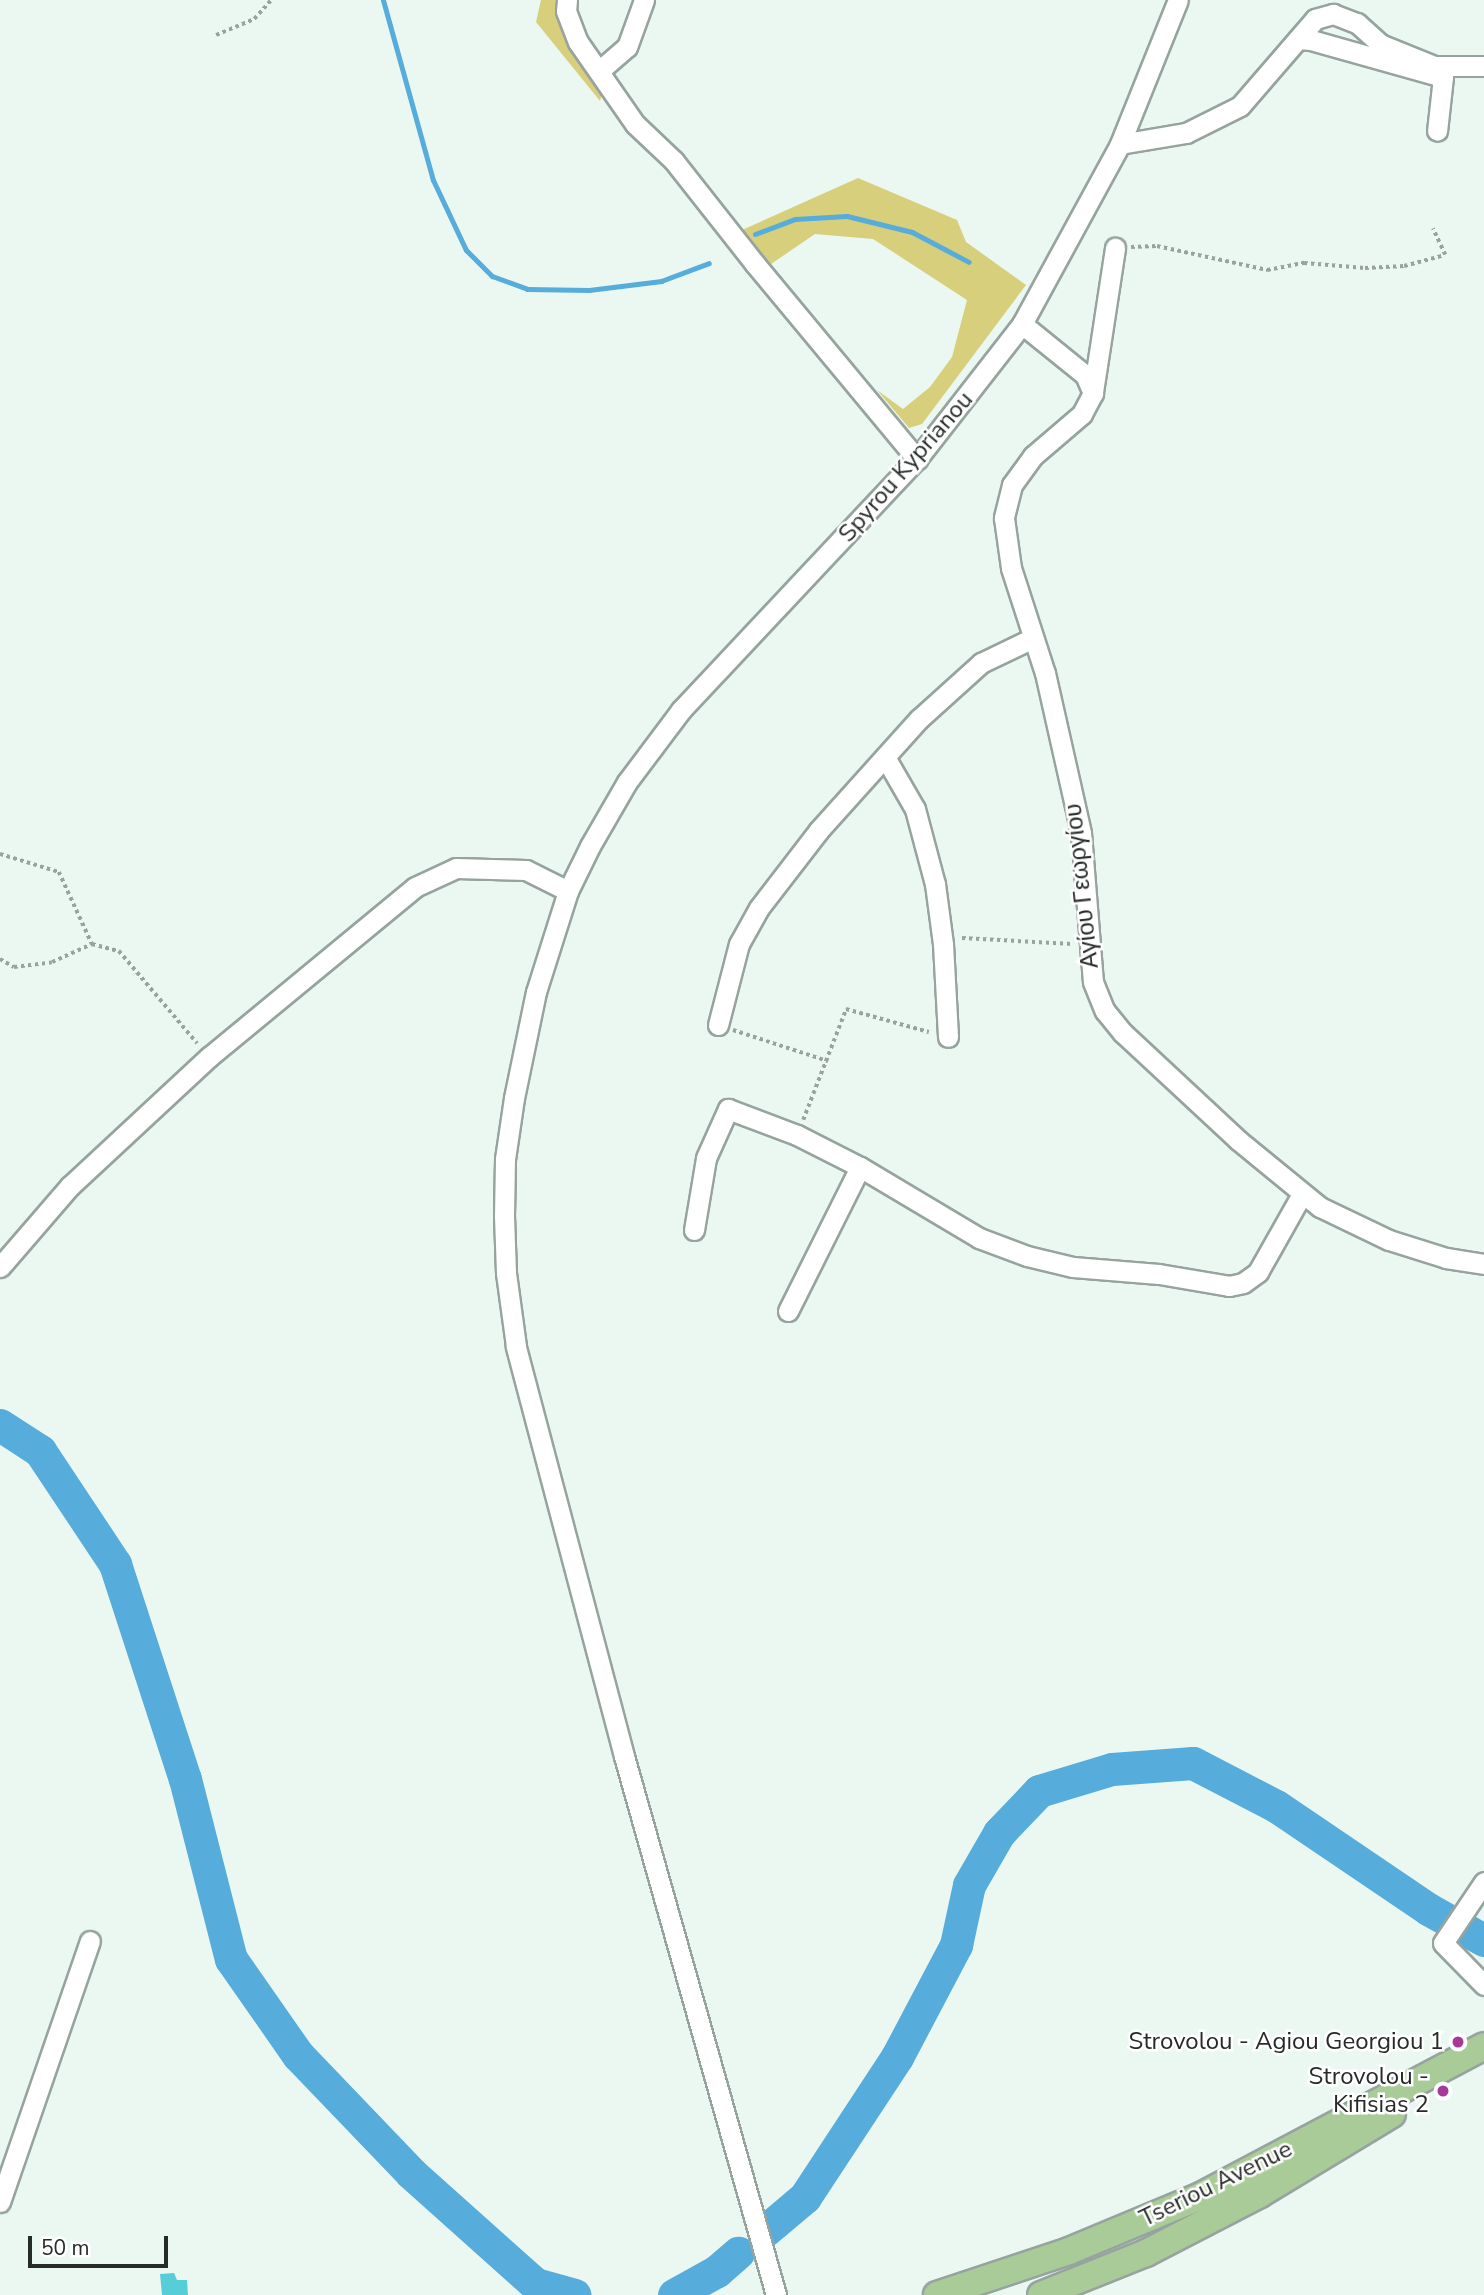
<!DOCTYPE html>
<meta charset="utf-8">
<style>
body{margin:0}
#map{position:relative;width:1484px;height:2295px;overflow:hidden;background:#ebf8f2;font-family:"Nunito Sans",sans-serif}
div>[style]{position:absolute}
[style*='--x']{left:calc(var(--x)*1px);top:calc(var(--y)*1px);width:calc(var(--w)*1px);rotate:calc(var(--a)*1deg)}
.green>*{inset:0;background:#d7cf7c}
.stream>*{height:5px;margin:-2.5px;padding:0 2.5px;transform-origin:2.5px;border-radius:2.5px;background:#56acdb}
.river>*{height:33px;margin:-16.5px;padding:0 16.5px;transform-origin:16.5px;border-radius:16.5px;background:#56acdb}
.building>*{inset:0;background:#55ced7}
.path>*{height:3.5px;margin-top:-1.75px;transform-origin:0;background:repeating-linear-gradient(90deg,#99a29e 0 3.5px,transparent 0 7px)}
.roads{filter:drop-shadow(2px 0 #96a39e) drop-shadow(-2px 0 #96a39e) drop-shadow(0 2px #96a39e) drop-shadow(0 -2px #96a39e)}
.minor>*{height:19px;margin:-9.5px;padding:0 9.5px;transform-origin:9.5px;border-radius:9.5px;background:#fff}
.major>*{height:26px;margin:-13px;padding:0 13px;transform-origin:13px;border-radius:13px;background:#a9cb97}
.dots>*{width:19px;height:19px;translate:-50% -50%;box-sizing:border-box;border:4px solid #fff;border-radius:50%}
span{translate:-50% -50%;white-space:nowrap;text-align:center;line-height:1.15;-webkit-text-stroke:5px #fff;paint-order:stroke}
.street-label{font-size:24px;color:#262b29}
.poi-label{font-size:24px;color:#262b29}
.right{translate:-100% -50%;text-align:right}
.scale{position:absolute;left:28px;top:2236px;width:140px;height:32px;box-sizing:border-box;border:4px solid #262b29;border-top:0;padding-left:9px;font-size:21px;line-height:24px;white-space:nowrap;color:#262b29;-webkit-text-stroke:5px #fff;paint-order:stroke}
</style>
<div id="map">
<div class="green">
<i style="clip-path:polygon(541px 0,560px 0,558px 20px,585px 66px,603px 89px,600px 101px,536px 22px)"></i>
<i style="clip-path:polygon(858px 178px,957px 220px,966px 242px,1026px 285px,922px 424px,909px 428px,877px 390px,903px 409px,930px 387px,952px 357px,967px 300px,873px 239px,815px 234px,771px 264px,742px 230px)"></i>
</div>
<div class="stream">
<i style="--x:383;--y:0;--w:187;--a:74.5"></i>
<i style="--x:433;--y:180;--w:77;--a:64.8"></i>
<i style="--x:466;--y:250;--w:37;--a:45"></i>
<i style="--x:492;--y:276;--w:37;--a:20"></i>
<i style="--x:527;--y:289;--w:62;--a:0.9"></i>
<i style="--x:589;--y:290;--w:73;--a:-7.1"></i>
<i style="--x:661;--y:281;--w:51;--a:-20.6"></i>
<i style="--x:755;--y:234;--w:43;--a:-20.6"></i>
<i style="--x:795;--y:219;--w:52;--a:-3.3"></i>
<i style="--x:847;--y:216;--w:67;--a:13.8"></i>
<i style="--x:912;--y:232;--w:64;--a:27.8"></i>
</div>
<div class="river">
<i style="--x:0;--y:1425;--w:48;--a:33"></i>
<i style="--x:40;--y:1451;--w:136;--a:56.4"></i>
<i style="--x:115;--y:1564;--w:226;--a:72"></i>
<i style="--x:185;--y:1779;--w:186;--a:75.7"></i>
<i style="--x:231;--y:1959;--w:117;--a:55.1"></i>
<i style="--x:298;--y:2055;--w:163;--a:46.2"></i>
<i style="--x:411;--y:2173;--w:166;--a:41.8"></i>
<i style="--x:535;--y:2284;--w:41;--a:15.4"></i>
<i style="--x:766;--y:2230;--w:51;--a:-40.2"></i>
<i style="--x:805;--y:2197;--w:168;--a:-56.7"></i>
<i style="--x:897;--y:2057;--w:127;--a:-62.2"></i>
<i style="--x:956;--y:1945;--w:61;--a:-77.8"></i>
<i style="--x:969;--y:1885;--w:60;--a:-60"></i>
<i style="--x:999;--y:1833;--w:58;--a:-46.4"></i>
<i style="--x:1039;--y:1791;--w:76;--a:-16.8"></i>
<i style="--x:1112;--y:1769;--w:81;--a:-4.2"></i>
<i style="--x:1193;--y:1763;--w:93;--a:27.4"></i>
<i style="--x:1276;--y:1806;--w:184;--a:34.1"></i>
<i style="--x:1428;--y:1909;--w:64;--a:29"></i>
<i style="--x:674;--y:2295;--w:49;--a:-29.2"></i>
<i style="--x:717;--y:2271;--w:28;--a:-41"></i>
</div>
<div class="building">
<i style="clip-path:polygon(174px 2273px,177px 2280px,187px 2280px,188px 2295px,162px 2295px,160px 2274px)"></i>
</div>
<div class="path">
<i style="--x:216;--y:35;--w:41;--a:-22.8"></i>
<i style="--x:254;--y:19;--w:25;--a:-48"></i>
<i style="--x:1131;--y:247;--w:26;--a:-2"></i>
<i style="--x:1157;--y:246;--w:113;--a:12.3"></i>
<i style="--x:1267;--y:270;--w:38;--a:-11"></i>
<i style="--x:1304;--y:263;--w:61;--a:4.7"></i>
<i style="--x:1365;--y:268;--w:39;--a:-3"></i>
<i style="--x:1404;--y:266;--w:42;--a:-15"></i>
<i style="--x:1445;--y:255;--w:29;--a:-115"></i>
<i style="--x:0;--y:854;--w:62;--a:17"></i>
<i style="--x:59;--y:872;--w:79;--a:65.4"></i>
<i style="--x:962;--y:938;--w:111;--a:3.1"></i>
<i style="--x:0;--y:959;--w:16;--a:30"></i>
<i style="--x:14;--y:967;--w:38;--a:-7"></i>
<i style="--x:52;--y:962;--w:44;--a:-24.2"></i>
<i style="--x:92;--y:944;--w:28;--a:15"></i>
<i style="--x:119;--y:951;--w:121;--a:49.7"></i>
<i style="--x:733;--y:1030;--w:100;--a:18.1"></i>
<i style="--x:803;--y:1120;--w:119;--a:-68.8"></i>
<i style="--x:846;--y:1009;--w:86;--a:15.5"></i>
</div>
<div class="roads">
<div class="minor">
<i style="--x:567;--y:0;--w:11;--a:95"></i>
<i style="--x:566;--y:11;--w:33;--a:69"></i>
<i style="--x:578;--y:42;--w:100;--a:55.2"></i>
<i style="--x:635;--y:124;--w:54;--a:43.5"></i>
<i style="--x:674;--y:161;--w:131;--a:51.8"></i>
<i style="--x:755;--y:264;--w:254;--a:50.3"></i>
<i style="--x:1298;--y:39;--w:13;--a:4"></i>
<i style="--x:1311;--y:40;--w:137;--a:15.7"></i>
<i style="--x:1443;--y:77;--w:54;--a:96.3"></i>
<i style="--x:599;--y:71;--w:37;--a:-41"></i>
<i style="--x:627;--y:47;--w:50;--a:-70.1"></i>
<i style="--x:1120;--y:144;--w:67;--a:-9.5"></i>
<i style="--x:1186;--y:133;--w:60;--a:-26.6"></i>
<i style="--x:1240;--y:106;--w:115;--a:-49.2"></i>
<i style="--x:1315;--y:19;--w:19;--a:-16"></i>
<i style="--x:1333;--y:14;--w:26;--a:21"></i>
<i style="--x:1357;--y:23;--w:31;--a:42"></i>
<i style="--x:1380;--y:44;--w:58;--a:22.2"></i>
<i style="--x:1434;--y:66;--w:50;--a:0"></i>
<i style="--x:1022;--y:324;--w:81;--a:39"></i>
<i style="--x:1085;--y:375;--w:20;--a:66"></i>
<i style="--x:1093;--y:393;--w:24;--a:118"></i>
<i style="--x:1082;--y:414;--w:65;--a:139.4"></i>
<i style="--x:1033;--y:456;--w:36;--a:126"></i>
<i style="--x:1012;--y:485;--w:34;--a:104"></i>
<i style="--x:1004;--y:518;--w:50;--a:82"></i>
<i style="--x:1011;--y:568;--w:110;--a:72.1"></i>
<i style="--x:1045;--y:673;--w:164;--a:77.3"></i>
<i style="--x:1081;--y:833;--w:149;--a:85.4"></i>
<i style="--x:1093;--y:982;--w:31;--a:68"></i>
<i style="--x:1105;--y:1011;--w:28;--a:51"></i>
<i style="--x:1123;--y:1033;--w:157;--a:42.9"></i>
<i style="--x:1238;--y:1140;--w:106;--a:39.3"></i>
<i style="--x:1320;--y:1207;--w:76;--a:25.6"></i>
<i style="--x:1389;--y:1240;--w:60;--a:17.5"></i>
<i style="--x:1446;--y:1258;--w:38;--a:9"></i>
<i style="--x:1093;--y:392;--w:146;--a:-81.3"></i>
<i style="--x:885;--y:757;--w:60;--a:60"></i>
<i style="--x:915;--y:809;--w:78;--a:75.1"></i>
<i style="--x:935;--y:884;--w:61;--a:82.4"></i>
<i style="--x:943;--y:944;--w:93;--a:86.9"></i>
<i style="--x:718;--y:1025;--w:84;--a:-75.5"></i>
<i style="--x:739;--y:944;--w:41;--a:-60.9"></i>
<i style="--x:759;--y:908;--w:98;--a:-52.4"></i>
<i style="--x:819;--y:830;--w:149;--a:-48"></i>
<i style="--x:919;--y:719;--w:84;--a:-42.1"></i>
<i style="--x:981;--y:663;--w:58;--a:-25.7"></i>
<i style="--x:694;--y:1230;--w:73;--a:-80.5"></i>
<i style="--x:706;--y:1158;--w:54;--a:-65.8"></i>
<i style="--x:728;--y:1109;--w:74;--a:20.6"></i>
<i style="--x:797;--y:1135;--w:71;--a:26.9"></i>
<i style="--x:860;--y:1167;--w:139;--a:30.8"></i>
<i style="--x:979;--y:1238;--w:51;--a:20.6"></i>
<i style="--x:1027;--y:1256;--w:47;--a:13.4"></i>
<i style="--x:1073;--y:1267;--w:86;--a:4.7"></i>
<i style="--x:1159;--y:1274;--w:71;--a:9.7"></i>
<i style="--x:1229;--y:1286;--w:14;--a:-12"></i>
<i style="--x:1243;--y:1283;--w:19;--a:-36"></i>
<i style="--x:1258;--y:1272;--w:90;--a:-60.6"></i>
<i style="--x:0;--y:1267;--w:107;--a:-49.2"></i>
<i style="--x:70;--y:1186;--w:190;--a:-42.9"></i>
<i style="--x:209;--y:1057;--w:267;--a:-39.5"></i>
<i style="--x:415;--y:887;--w:45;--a:-24.9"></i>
<i style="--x:456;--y:868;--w:70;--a:1.6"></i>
<i style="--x:526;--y:870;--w:47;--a:26.6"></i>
<i style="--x:788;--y:1311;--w:161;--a:-63.4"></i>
<i style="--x:1484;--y:1882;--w:73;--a:123.9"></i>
<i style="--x:1443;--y:1943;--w:59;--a:45.7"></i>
<i style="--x:0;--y:2202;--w:276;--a:-71"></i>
<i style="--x:776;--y:2295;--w:560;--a:-105.75"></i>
<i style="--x:624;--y:1756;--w:424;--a:-104.8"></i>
<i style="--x:516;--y:1346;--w:74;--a:-97.8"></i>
<i style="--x:506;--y:1273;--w:57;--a:-92"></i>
<i style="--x:504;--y:1216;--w:57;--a:-89"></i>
<i style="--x:505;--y:1159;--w:62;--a:-81.6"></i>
<i style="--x:514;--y:1098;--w:108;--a:-78.3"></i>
<i style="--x:536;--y:992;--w:106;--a:-72.4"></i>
<i style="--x:568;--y:891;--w:50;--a:-63.9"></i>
<i style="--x:590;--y:846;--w:74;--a:-60"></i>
<i style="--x:627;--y:782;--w:90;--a:-53.1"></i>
<i style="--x:681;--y:710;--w:345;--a:-46.8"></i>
<i style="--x:917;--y:459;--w:171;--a:-52.1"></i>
<i style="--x:1022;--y:324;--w:205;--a:-61.4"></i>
<i style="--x:1120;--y:144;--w:155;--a:-68.1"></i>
</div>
<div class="major">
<i style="--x:937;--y:2295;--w:139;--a:-18.4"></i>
<i style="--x:1069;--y:2251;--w:143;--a:-22.6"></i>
<i style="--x:1201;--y:2196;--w:320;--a:-27.9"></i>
<i style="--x:1041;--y:2295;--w:113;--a:-21.8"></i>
<i style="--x:1146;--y:2253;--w:128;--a:-27.4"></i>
<i style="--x:1260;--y:2194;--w:154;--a:-31.2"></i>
</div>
</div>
<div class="dots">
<i style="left:1458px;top:2042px;background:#a73a99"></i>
<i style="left:1443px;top:2091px;background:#a73a99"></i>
</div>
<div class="street-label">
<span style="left:906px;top:467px;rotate:-49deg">Spyrou Kyprianou</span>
<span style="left:1082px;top:886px;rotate:-96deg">Αγίου Γεωργίου</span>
<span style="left:1216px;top:2184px;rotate:-26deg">Tseriou Avenue</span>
</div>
<div class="poi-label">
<span class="right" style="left:1444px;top:2042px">Strovolou - Agiou Georgiou 1</span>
<span class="right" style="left:1429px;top:2091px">Strovolou -<br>Kifisias 2</span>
</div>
<div class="scale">50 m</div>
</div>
